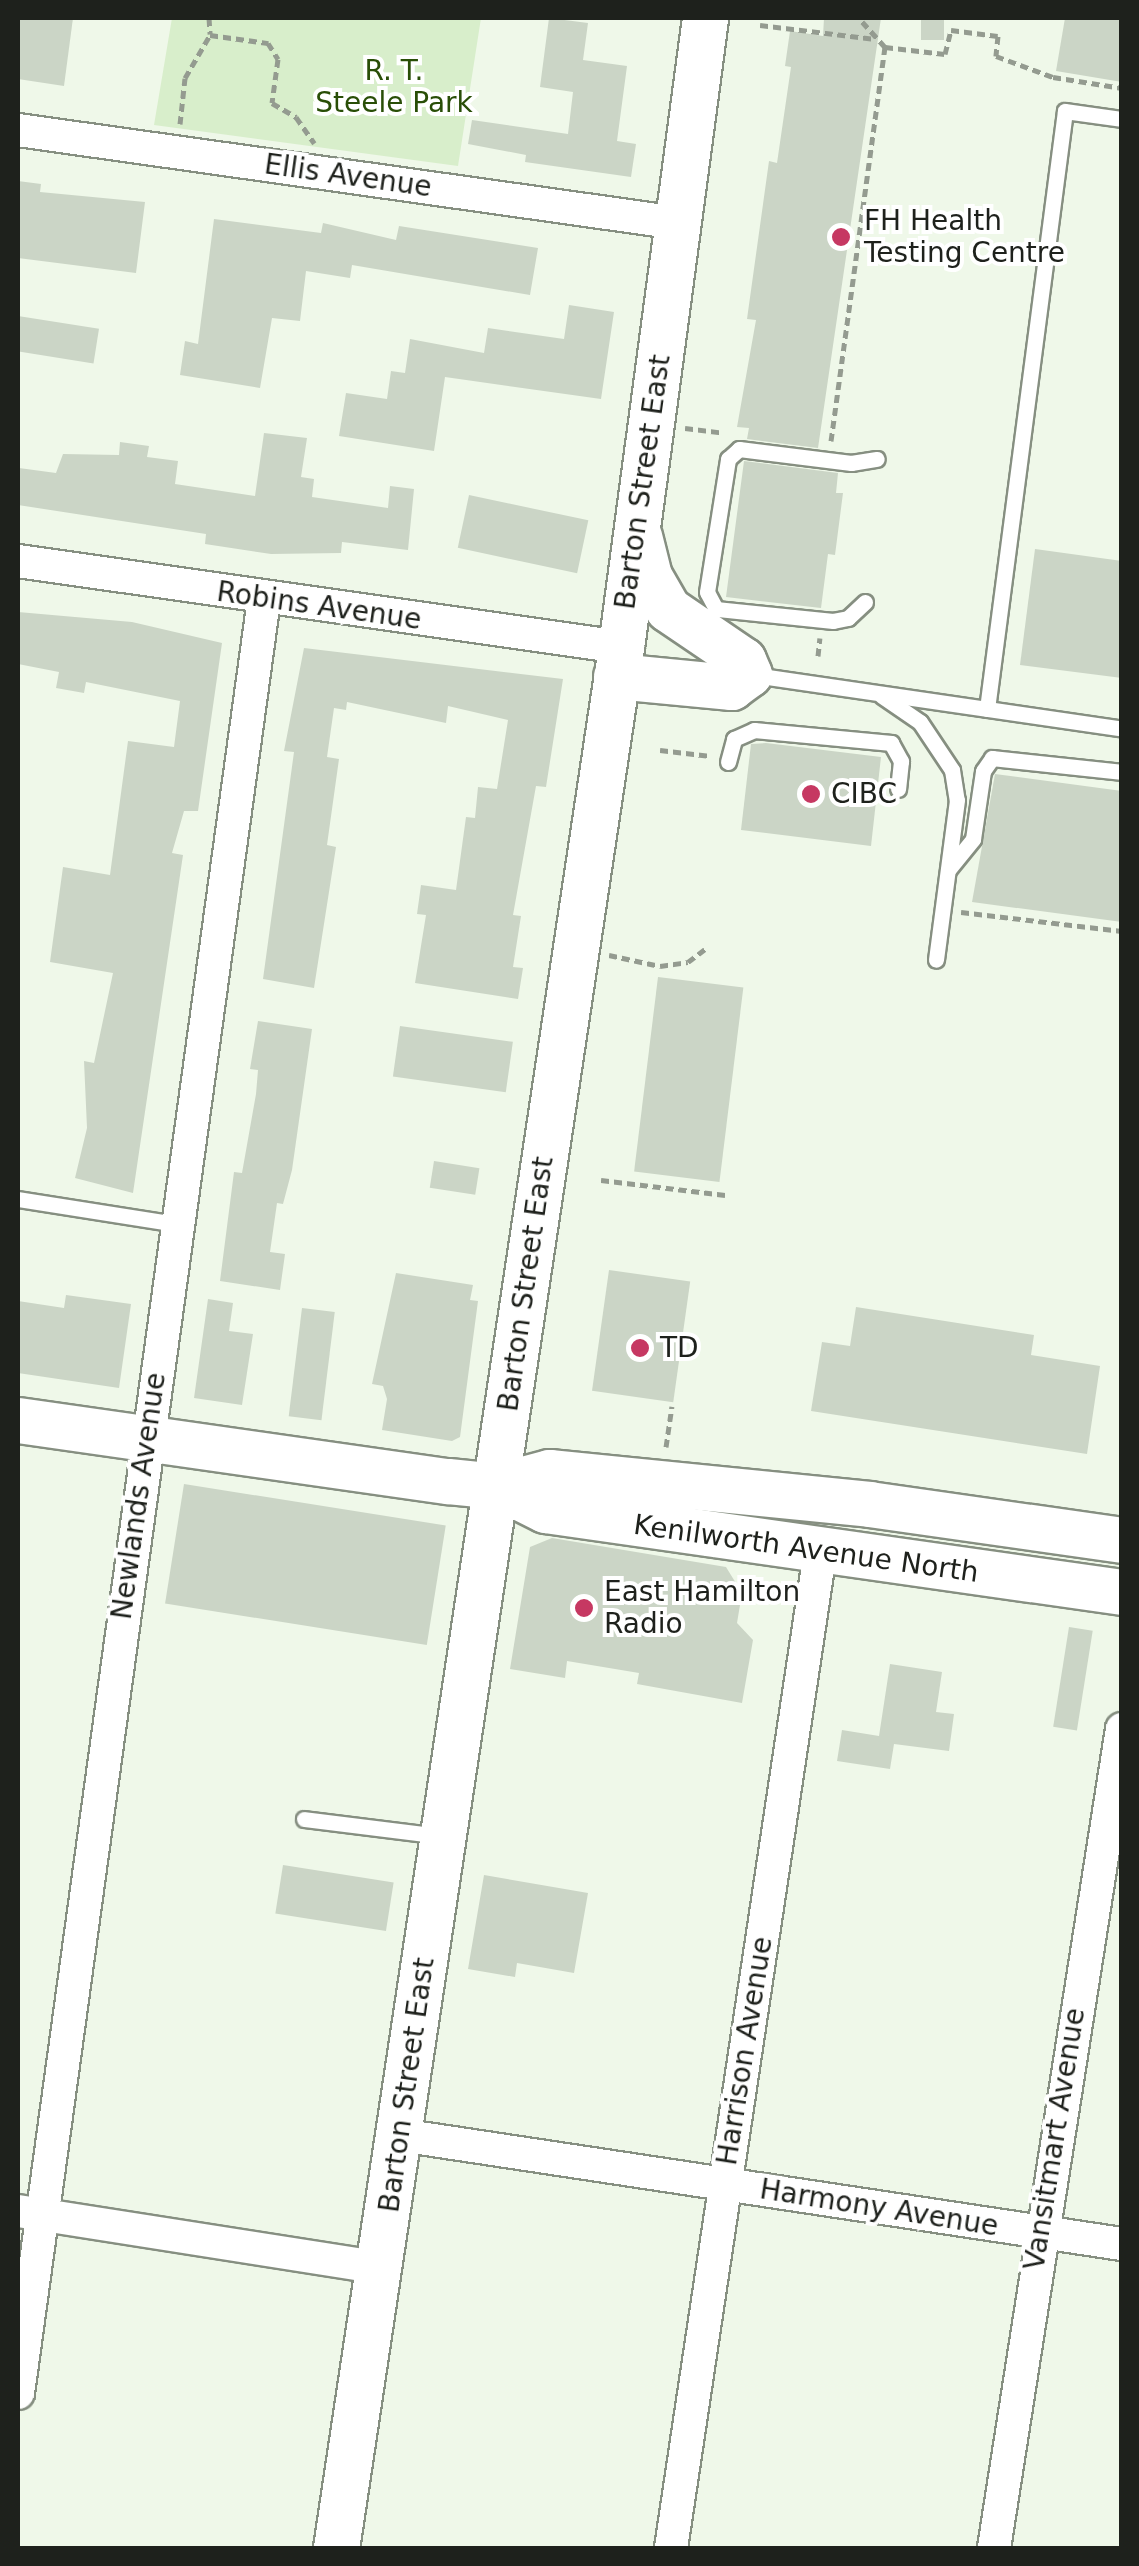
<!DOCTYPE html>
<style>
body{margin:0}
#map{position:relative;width:1139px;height:2566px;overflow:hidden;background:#eff8e9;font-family:"DejaVu Sans",sans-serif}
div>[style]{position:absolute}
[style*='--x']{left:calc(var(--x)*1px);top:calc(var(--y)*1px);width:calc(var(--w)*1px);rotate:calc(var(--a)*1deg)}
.green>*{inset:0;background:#d8eecb}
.building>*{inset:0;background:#cbd5c6;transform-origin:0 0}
.path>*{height:5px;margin-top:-2.5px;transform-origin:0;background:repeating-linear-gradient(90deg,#949b90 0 8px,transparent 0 13px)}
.roads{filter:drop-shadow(2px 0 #868f81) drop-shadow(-2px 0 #868f81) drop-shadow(0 2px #868f81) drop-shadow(0 -2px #868f81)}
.lane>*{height:15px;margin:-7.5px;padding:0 7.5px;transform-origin:7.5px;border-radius:7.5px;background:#fff}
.street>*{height:32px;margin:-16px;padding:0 16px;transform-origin:16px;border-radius:16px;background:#fff}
.secondary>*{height:45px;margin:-22.5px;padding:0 22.5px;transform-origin:22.5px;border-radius:22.5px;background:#fff}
.dots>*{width:28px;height:28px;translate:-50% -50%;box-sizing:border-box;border:5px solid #fff;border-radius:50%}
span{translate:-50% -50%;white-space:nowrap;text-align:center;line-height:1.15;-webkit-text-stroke:8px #fff;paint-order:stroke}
.park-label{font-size:28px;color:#294e07}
.street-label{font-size:28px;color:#1e211c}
.poi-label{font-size:28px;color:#1e211c}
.left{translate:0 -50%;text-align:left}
.frame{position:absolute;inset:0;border:20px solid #1e211c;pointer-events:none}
</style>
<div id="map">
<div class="green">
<i style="clip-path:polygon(172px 18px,481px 18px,458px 166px,154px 125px)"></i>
</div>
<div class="building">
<i style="clip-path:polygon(18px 18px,73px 18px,64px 86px,18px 79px)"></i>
<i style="clip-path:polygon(549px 18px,588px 23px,583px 60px,627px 66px,617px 141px,636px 144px,631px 177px,525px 162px,526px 155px,468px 144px,472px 120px,568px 134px,573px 92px,540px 87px)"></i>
<i style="clip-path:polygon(824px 18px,881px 18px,818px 448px,747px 439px,749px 428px,737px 427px,756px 320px,747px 319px,769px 161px,777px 163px,791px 67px,785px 66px,790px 31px,823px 36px)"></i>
<i style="left:921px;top:18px;width:23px;height:22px"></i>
<i style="clip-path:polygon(1065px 18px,1122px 18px,1122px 82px,1056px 71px)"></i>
<i style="clip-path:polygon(18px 181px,41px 184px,40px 192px,145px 202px,136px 273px,18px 258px)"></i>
<i style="clip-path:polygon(214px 219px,321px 233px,323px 223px,396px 240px,399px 226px,538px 248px,530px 295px,352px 265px,350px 278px,306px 271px,300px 321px,272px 318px,260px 388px,180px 375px,185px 341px,198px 344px)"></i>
<i style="clip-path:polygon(569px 305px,614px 312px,601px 399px,445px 377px,434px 451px,339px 436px,346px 393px,387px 399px,391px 371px,405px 373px,410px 339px,484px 353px,488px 328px,564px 339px)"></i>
<i style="left:18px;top:316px;width:82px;height:35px;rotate:9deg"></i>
<i style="clip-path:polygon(264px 433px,307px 438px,301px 477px,314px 479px,312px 497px,388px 508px,390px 486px,414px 489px,408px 550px,342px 542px,341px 553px,271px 554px,205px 544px,206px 534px,18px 505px,19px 468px,56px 473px,63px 454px,119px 455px,120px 442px,149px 446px,147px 457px,178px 461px,175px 484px,255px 496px)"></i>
<i style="clip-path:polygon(744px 461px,838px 473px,836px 493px,843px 493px,835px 555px,828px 554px,821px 608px,726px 597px)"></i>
<i style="left:469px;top:495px;width:122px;height:54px;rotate:12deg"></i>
<i style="clip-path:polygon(1035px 549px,1122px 561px,1122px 678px,1020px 665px)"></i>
<i style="clip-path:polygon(18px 612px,132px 622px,222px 643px,198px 811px,184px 811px,172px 853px,183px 855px,133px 1193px,75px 1178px,87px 1128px,84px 1061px,94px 1063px,113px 973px,50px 962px,63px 867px,110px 875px,128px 741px,174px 747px,180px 701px,86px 682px,84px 693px,56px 688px,59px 672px,18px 664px)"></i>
<i style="clip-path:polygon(304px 648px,563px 679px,546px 787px,536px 786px,513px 915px,521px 916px,513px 967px,523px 968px,518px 999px,415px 983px,426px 915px,417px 914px,421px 885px,456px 890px,466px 817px,475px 818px,478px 787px,497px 789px,508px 720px,448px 706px,446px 723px,347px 702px,346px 710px,334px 708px,327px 757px,339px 759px,327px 845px,336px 847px,314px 988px,263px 979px,294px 752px,284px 751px)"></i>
<i style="clip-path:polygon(766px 743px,881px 757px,871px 846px,741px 830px,751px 744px)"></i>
<i style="clip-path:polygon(995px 774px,1122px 791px,1122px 922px,972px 902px)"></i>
<i style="left:658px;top:977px;width:86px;height:196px;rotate:7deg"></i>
<i style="clip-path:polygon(258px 1021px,312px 1029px,292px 1170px,283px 1204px,277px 1203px,270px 1252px,285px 1254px,280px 1290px,220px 1281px,234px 1172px,242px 1173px,256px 1094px,258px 1070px,250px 1069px)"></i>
<i style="left:400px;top:1026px;width:114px;height:51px;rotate:8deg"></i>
<i style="left:434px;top:1161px;width:46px;height:27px;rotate:9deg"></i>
<i style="left:609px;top:1270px;width:82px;height:122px;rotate:8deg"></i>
<i style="clip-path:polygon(396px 1273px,473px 1285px,470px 1300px,478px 1301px,460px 1437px,452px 1441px,382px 1430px,387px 1399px,383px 1386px,372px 1384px)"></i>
<i style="clip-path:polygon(66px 1295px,131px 1304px,119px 1388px,18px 1373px,18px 1301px,64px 1308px)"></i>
<i style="clip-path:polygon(208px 1299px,233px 1303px,229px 1331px,253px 1334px,242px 1405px,194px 1398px)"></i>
<i style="clip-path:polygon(856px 1307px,1034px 1335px,1031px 1355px,1100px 1366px,1087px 1454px,811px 1411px,822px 1342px,850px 1346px)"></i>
<i style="left:302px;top:1308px;width:33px;height:109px;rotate:7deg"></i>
<i style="left:184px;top:1484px;width:265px;height:121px;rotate:9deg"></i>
<i style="clip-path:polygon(552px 1538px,726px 1567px,742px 1593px,737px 1623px,753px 1640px,742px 1703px,637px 1684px,639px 1673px,567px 1661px,565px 1678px,510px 1669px,530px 1547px)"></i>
<i style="left:1069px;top:1627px;width:24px;height:101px;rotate:9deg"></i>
<i style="clip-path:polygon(890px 1664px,942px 1672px,936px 1712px,954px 1714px,949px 1751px,894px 1744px,890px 1769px,837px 1761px,842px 1730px,879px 1736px)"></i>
<i style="left:283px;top:1865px;width:112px;height:49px;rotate:9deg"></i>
<i style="clip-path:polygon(484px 1875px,588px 1893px,574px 1973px,517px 1963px,515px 1977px,468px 1969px)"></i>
</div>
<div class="path">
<i style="--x:209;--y:18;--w:16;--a:86"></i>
<i style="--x:760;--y:25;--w:116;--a:6.9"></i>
<i style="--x:885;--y:47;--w:60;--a:6.7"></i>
<i style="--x:945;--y:54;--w:25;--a:-76"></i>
<i style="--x:951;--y:30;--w:47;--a:7.3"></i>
<i style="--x:998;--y:36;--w:20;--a:96"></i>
<i style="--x:996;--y:56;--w:61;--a:20.2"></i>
<i style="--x:1053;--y:77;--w:70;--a:9.1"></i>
<i style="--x:180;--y:124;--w:46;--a:-83.8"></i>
<i style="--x:185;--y:78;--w:50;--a:-59.8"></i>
<i style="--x:210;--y:35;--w:59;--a:7.9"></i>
<i style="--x:268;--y:43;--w:19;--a:58"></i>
<i style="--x:278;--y:59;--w:44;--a:97.8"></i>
<i style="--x:272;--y:103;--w:28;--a:30"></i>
<i style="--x:296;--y:117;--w:32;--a:55"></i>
<i style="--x:685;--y:428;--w:38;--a:7"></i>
<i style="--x:831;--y:441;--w:398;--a:-82.2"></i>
<i style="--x:885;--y:47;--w:39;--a:-132"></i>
<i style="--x:818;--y:656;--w:18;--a:-84"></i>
<i style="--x:660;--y:750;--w:51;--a:6.7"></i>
<i style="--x:961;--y:912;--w:162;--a:6.7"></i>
<i style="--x:609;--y:955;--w:52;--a:12.2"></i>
<i style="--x:660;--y:966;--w:28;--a:-8"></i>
<i style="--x:688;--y:962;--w:21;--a:-37"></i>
<i style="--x:601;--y:1180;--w:125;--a:6.9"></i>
<i style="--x:666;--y:1447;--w:41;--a:-81.7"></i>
</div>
<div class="roads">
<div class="lane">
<i style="--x:865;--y:602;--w:23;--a:137"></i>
<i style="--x:848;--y:618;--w:15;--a:169"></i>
<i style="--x:833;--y:621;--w:118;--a:-174.1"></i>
<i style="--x:716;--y:609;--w:19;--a:-118"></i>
<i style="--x:707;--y:592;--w:135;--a:-81"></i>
<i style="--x:728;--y:459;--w:15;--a:-42"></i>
<i style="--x:739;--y:449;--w:113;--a:7.1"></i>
<i style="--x:851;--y:463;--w:26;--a:-9"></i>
<i style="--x:754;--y:675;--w:372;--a:8.3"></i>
<i style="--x:882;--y:696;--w:46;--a:34.4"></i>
<i style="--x:920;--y:722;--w:58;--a:56.3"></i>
<i style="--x:952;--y:770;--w:30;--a:81"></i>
<i style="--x:957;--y:800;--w:161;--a:97.5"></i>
<i style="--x:987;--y:709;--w:603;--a:-82.57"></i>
<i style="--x:1065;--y:111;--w:58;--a:8"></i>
<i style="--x:728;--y:762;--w:24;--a:-75"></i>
<i style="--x:734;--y:739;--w:22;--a:-24"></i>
<i style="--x:754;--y:730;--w:138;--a:5.4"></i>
<i style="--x:891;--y:743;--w:21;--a:61"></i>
<i style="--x:901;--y:761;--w:28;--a:96"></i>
<i style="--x:948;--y:870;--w:40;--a:-51"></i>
<i style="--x:973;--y:839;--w:69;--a:-81.6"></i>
<i style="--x:983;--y:771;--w:16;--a:-55"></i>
<i style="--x:992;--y:758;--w:131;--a:6.1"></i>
<i style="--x:18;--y:1199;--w:160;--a:9"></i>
<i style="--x:304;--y:1819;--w:137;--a:7.1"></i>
</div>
<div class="street">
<i style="--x:18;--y:130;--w:667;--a:8.02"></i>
<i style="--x:18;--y:561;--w:609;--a:8.12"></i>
<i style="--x:400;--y:2135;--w:730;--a:8.59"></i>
<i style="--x:18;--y:2211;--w:366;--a:8.9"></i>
<i style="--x:18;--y:2393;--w:1810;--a:-82.19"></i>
<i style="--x:671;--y:2548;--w:1006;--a:-81.48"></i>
<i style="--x:994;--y:2548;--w:829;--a:-81.12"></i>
</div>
<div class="secondary">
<i style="--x:616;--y:676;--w:116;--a:5.5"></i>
<i style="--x:731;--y:687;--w:22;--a:-36"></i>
<i style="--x:749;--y:674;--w:15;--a:-113"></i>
<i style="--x:743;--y:660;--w:91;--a:-145.8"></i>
<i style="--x:668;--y:609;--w:38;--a:-120"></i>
<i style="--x:649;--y:576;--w:41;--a:-104"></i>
<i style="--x:18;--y:1420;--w:434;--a:8.1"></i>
<i style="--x:448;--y:1481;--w:49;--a:5.8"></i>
<i style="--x:497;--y:1486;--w:54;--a:-15.1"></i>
<i style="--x:549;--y:1472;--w:322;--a:5.7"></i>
<i style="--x:869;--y:1504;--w:256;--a:8.1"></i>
<i style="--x:497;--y:1486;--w:54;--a:26.6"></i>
<i style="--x:545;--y:1510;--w:583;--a:8.09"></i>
<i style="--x:336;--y:2548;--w:1922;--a:-81.47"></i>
<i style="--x:621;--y:647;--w:635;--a:-82.39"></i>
</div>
</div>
<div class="dots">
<i style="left:841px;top:237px;background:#c63862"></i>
<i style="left:811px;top:794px;background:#c63862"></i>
<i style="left:640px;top:1348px;background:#c63862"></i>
<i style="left:584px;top:1608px;background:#c63862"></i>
</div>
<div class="park-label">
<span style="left:394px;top:87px">R. T.<br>Steele Park</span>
</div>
<div class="street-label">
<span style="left:348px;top:176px;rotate:8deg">Ellis Avenue</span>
<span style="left:643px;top:482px;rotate:-82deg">Barton Street East</span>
<span style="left:319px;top:606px;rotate:8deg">Robins Avenue</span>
<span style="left:526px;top:1284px;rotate:-82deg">Barton Street East</span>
<span style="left:139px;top:1496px;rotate:-82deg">Newlands Avenue</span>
<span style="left:806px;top:1549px;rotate:8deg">Kenilworth Avenue North</span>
<span style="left:745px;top:2051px;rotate:-81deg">Harrison Avenue</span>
<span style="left:407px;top:2085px;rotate:-82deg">Barton Street East</span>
<span style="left:1055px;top:2139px;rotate:-81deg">Vansitmart Avenue</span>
<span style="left:879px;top:2208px;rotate:9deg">Harmony Avenue</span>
</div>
<div class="poi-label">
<span class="left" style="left:864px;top:237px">FH Health<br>Testing Centre</span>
<span class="left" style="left:831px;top:794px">CIBC</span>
<span class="left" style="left:660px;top:1348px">TD</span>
<span class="left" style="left:604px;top:1608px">East Hamilton<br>Radio</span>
</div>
<div class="frame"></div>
</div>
